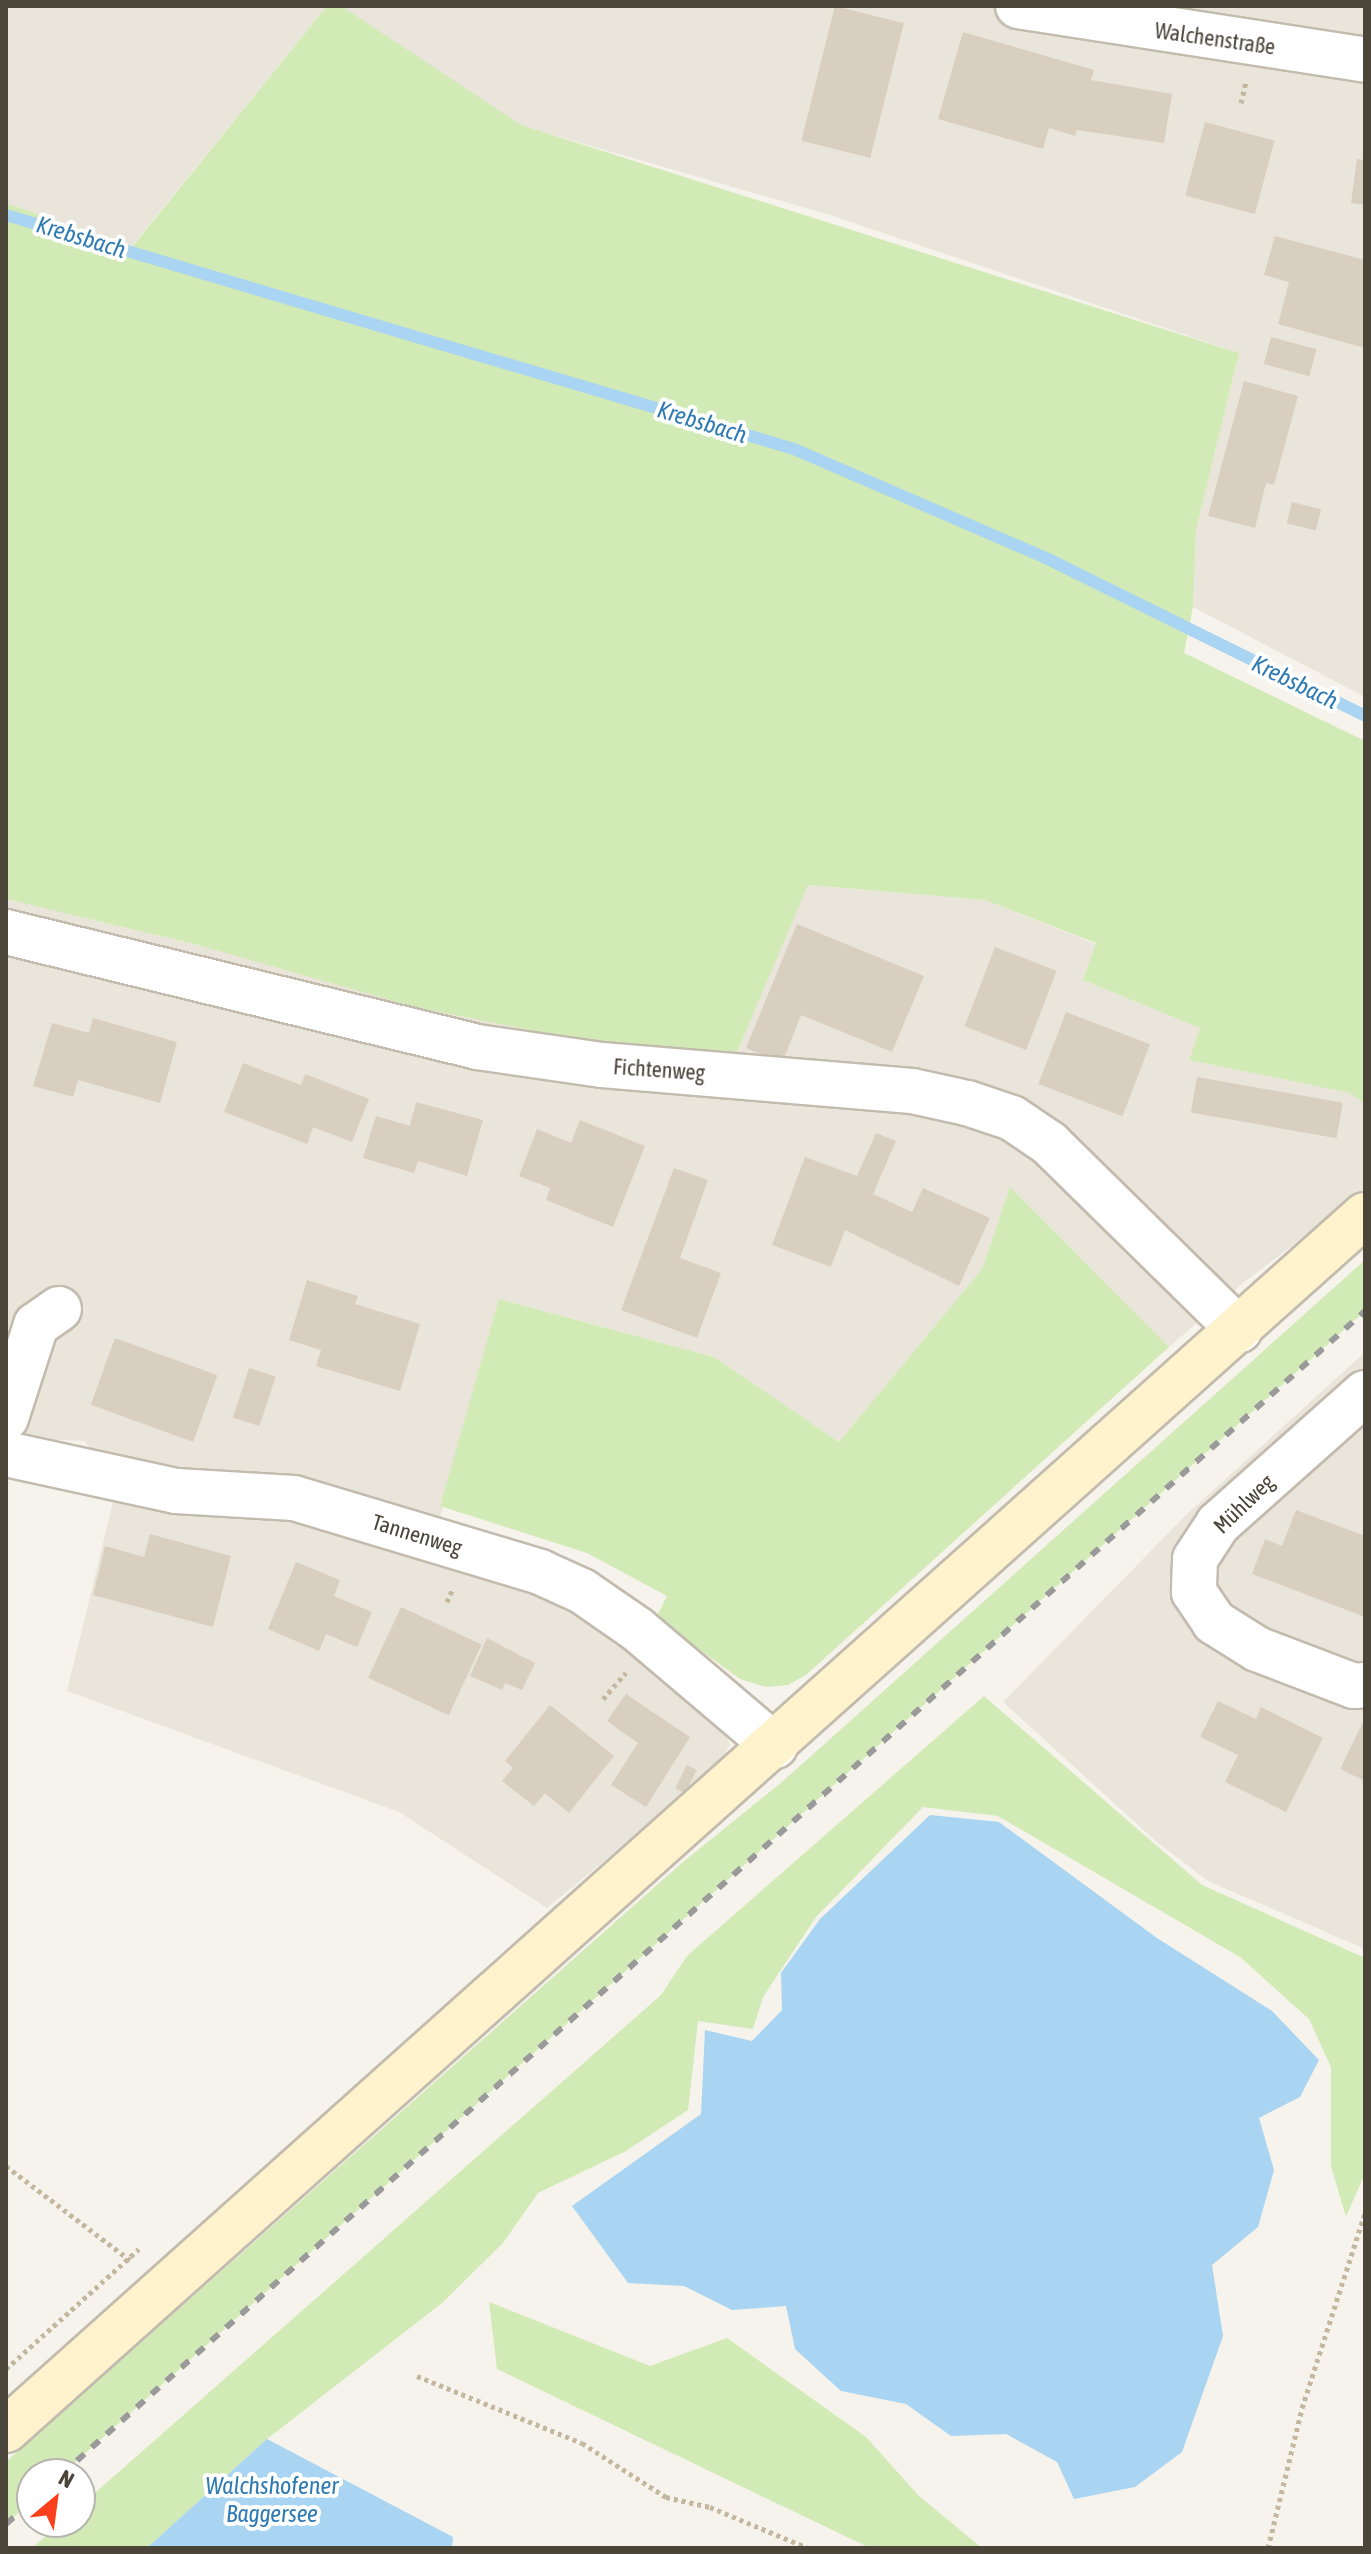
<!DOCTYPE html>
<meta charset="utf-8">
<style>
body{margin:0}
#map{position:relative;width:1371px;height:2554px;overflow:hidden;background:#f6f3ec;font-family:"Asap Condensed",sans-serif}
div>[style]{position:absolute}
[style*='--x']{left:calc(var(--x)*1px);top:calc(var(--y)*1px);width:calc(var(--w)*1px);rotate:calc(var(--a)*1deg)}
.residential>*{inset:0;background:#eae5da}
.green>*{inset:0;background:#d2eab5}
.water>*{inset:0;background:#a9d4f2}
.stream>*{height:12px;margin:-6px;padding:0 6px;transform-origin:6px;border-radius:6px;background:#a9d4f2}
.building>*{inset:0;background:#d8cfc1;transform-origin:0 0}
.path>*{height:5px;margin-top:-2.5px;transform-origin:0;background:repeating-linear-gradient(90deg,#c4b79f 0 4px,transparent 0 8px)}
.roads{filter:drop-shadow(2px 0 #c2bbae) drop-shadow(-2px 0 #c2bbae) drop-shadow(0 2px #c2bbae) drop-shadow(0 -2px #c2bbae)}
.street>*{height:44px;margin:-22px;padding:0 22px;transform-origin:22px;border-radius:22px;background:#fff}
.secondary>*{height:44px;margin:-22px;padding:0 22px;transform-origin:22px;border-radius:22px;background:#fff3cd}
.rail>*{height:6px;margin-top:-3px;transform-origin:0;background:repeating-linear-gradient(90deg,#9a9a9a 0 10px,transparent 0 20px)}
span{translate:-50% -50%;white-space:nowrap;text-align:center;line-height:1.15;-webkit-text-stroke:8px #fff;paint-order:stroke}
.street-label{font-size:22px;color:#4b4439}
.water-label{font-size:24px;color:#2e7ab2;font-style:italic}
.frame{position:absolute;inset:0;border:8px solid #4b4439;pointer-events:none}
.north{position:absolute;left:16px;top:2458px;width:80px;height:80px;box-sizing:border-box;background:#fff;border:2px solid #b7b4b0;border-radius:50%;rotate:29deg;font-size:22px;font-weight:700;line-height:32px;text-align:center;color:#4b4439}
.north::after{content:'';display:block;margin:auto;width:28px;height:36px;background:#fc3f1d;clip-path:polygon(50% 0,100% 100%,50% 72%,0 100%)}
</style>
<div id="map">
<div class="residential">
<i style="clip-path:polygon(6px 6px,327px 6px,131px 247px,6px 203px)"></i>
<i style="clip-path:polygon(340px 6px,1365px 7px,1365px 697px,1193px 607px,1196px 530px,1239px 353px,830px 215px,494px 118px)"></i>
<i style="clip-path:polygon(808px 885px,985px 900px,1096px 944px,1083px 980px,1200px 1028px,1189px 1060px,1351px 1093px,1365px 1104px,1365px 1190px,1243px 1283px,1169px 1347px,1010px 1187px,982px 1269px,839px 1442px,714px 1357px,500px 1299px,430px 1554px,574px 1608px,715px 1713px,730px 1745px,713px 1772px,547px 1908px,399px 1812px,67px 1691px,115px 1494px,85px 1441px,6px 1438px,6px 899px,198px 945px)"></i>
<i style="clip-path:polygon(1365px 1352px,1365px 1949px,1208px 1881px,1158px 1843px,1003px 1702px,1186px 1515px)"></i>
</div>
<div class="green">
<i style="clip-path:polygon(327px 6px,341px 6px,521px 125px,1239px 353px,1196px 530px,1193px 607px,1184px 653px,1365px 741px,1365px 1104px,1350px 1093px,1189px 1060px,1200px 1028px,1083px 980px,1096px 943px,985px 900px,808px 885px,737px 1052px,615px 1047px,415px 1007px,198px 945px,6px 899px,6px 203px,132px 247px)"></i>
<i style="clip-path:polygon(1010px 1187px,1169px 1347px,806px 1675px,788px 1685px,766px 1687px,740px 1679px,656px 1618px,667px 1596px,587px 1553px,440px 1506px,499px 1299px,714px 1357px,839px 1442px,982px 1269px)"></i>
<i style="clip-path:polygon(1365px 1260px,1365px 1311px,62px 2474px,32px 2474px,32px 2501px,6px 2524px,6px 2462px,683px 1862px,782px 1782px)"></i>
<i style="clip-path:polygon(984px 1696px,1202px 1885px,1365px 1958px,1365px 2173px,1346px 2217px,1331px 2166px,1331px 2067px,1309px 2019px,1240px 1957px,998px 1816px,923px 1807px,816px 1917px,763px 1997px,753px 2029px,698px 2021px,688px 2110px,626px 2151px,538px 2193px,503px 2243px,442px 2303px,267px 2439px,147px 2548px,32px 2548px,62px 2522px,80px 2522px,80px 2506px,661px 1995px,687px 1956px)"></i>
<i style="clip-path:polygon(489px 2302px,650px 2366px,727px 2338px,866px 2437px,919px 2496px,982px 2548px,870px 2548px,497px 2369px)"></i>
</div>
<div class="water">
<i style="clip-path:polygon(930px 1815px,999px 1822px,1157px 1938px,1272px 2011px,1319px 2060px,1300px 2097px,1259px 2118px,1274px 2170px,1258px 2227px,1212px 2265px,1223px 2336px,1182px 2452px,1135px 2487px,1074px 2499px,1057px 2462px,1006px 2434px,951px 2436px,906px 2404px,841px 2391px,795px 2349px,786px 2306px,732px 2310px,684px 2286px,628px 2283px,572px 2206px,701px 2114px,705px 2030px,752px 2041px,782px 2010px,781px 1973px,820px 1919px)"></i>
<i style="clip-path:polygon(267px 2439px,453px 2537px,452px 2548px,147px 2548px)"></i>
</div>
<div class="stream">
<i style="--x:6;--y:215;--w:822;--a:16.54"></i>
<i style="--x:794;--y:449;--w:277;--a:23.4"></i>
<i style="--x:1048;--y:559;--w:354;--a:26.3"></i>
</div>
<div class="building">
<i style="left:835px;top:6px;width:71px;height:139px;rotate:14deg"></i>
<i style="clip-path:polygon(963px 32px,1094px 70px,1091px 80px,1172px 94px,1164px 143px,1077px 130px,1075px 136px,1049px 128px,1043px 149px,938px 119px)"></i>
<i style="left:1205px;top:122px;width:72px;height:76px;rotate:15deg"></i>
<i style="clip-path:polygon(1357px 159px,1365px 160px,1365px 205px,1351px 203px)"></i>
<i style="clip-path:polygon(1275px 236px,1365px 260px,1365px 348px,1278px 324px,1289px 282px,1264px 275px)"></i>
<i style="left:1271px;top:337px;width:47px;height:28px;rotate:15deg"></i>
<i style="clip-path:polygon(1244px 381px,1298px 396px,1274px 485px,1266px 483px,1255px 528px,1208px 516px)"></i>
<i style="left:1292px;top:502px;width:30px;height:22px;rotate:14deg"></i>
<i style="clip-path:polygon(797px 924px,924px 976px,892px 1052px,801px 1015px,782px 1063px,746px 1048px)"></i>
<i style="left:995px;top:947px;width:66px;height:85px;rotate:21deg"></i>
<i style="left:1066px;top:1012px;width:90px;height:77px;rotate:21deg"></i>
<i style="clip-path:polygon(93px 1018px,177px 1042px,160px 1103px,78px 1080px,73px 1097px,33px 1086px,52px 1023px,89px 1033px)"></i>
<i style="clip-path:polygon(243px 1063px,301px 1085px,305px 1074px,369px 1099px,352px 1142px,313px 1127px,307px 1144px,224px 1112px)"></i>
<i style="left:1197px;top:1077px;width:148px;height:36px;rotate:10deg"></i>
<i style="clip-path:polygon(416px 1102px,483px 1120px,467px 1176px,418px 1161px,414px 1173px,363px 1158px,376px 1116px,410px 1126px)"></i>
<i style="clip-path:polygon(580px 1120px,645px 1146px,613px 1227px,546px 1200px,550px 1188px,519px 1176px,537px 1129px,571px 1143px)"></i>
<i style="clip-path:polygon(876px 1133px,896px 1141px,873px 1194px,912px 1212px,923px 1188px,990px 1218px,959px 1286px,845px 1230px,831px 1267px,772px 1245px,805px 1157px,857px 1176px)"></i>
<i style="clip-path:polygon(674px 1168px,708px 1180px,680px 1258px,721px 1273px,697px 1338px,621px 1310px)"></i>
<i style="clip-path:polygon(307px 1280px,358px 1296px,355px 1304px,420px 1324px,400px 1391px,316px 1366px,321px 1350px,289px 1340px)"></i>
<i style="left:115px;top:1338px;width:109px;height:71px;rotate:20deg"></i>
<i style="left:249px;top:1368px;width:28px;height:52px;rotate:18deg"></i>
<i style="clip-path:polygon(1296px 1510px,1365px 1536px,1365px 1617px,1252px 1574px,1265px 1539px,1282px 1546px)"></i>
<i style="clip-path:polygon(150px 1534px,231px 1556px,213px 1627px,93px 1595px,105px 1546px,144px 1557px)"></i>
<i style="clip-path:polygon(296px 1562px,340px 1580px,334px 1596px,372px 1612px,357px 1647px,326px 1634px,319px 1651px,268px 1629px)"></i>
<i style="left:401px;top:1607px;width:89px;height:78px;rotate:25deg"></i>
<i style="clip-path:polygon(487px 1638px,535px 1663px,522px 1690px,505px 1683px,502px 1690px,470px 1676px)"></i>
<i style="clip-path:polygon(626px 1694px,690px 1737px,646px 1807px,611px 1785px,638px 1743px,607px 1721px)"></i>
<i style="clip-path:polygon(1218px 1701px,1256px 1719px,1261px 1707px,1323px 1738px,1286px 1812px,1225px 1782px,1238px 1755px,1200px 1737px)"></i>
<i style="clip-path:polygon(550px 1705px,614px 1756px,569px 1813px,545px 1793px,534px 1806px,502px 1781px,513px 1768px,505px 1761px)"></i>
<i style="clip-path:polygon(1365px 1718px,1365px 1781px,1340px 1769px)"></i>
<i style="left:687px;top:1765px;width:11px;height:26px;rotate:27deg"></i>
</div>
<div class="path">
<i style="--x:1241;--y:103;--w:23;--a:-77"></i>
<i style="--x:447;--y:1602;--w:15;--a:-67"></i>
<i style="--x:603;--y:1699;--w:35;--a:-49"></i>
<i style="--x:6;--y:2166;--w:156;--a:37.2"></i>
<i style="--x:6;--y:2369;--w:179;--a:-42.1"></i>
<i style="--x:417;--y:2376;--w:178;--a:22.1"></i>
<i style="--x:582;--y:2443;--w:100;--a:32.7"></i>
<i style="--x:666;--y:2497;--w:45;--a:12.8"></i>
<i style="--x:710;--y:2507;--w:106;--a:22.7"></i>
<i style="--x:1268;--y:2548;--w:144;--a:-76.3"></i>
<i style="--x:1302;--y:2408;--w:205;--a:-72.1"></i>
</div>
<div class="roads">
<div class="street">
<i style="--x:1018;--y:6;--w:351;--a:8.8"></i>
<i style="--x:6;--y:932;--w:485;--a:13.7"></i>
<i style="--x:477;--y:1047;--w:126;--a:8.2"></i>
<i style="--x:602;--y:1065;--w:311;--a:4.8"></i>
<i style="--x:912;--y:1091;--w:56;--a:12.3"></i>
<i style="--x:967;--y:1103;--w:47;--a:18.4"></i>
<i style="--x:1012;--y:1118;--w:45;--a:34"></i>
<i style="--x:1049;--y:1143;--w:267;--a:44.5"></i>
<i style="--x:1365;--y:1393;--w:197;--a:138.3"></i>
<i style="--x:1218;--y:1524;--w:42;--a:123.3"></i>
<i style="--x:1195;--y:1559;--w:33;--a:92"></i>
<i style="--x:1194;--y:1592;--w:36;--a:56"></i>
<i style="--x:1214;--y:1622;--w:51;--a:32.1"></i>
<i style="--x:1257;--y:1649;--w:104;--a:20.9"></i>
<i style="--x:1354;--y:1686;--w:11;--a:-5"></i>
<i style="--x:6;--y:1418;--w:98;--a:-72.1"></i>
<i style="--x:36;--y:1325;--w:28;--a:-35"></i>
<i style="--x:6;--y:1454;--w:174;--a:12.3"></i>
<i style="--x:176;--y:1491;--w:118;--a:3.4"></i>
<i style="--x:294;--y:1498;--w:257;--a:16.7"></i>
<i style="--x:540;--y:1572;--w:46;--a:24.3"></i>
<i style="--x:582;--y:1591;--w:67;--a:34.6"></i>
<i style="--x:637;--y:1629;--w:181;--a:40.3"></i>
</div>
<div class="secondary">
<i style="--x:6;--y:2430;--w:1823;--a:-41.8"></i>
</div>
</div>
<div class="rail">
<i style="--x:62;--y:2474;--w:1747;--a:-41.75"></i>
<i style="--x:6;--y:2524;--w:35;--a:-41"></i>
</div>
<div class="street-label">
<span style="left:1215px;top:39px;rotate:8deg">Walchenstraße</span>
<span style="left:659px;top:1070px;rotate:4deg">Fichtenweg</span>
<span style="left:1244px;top:1504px;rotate:-44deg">Mühlweg</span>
<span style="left:417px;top:1535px;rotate:17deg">Tannenweg</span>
</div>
<div class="water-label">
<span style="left:81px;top:237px;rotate:17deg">Krebsbach</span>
<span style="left:702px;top:422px;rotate:17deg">Krebsbach</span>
<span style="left:1295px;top:682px;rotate:26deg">Krebsbach</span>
<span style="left:272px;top:2500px">Walchshofener<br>Baggersee</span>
</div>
<div class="frame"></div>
<div class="north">N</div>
</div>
